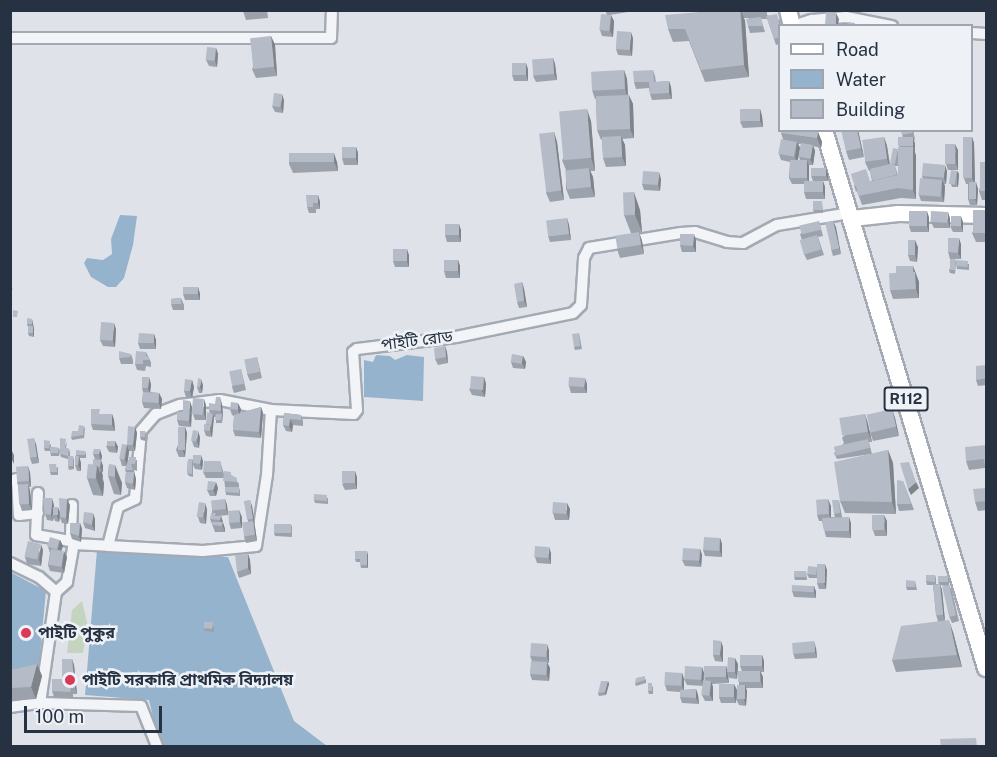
<!DOCTYPE html>
<meta charset="utf-8">
<style>
body{margin:0}
#map{position:relative;width:997px;height:757px;overflow:hidden;background:#dfe3e9;font-family:"Public Sans","Noto Sans Bengali",sans-serif}
div>[style]{position:absolute}
[style*='--x']{left:calc(var(--x)*1px);top:calc(var(--y)*1px);width:calc(var(--w)*1px);rotate:calc(var(--a)*1deg)}
.green>*{inset:0;background:#c5d4bf}
.water>*{inset:0;background:#96b3cd}
.roads{filter:drop-shadow(2px 0 #a4aab4) drop-shadow(-2px 0 #a4aab4) drop-shadow(0 2px #a4aab4) drop-shadow(0 -2px #a4aab4)}
.street>*{height:10px;margin:-5px;padding:0 5px;transform-origin:5px;border-radius:5px;background:#f2f4f7}
.secondary>*{height:15px;margin:-7.5px;padding:0 7.5px;transform-origin:7.5px;border-radius:7.5px;background:#fff}
.primary>*{height:16px;margin:-8px;padding:0 8px;transform-origin:8px;border-radius:8px;background:#fff}
.wall>*{inset:0;background:#9ca2ab}
.shaded-wall>*{inset:0;background:#7f848b}
.building>*{inset:0;background:#b5bcc7;transform-origin:0 0}
.dots>*{width:16px;height:16px;translate:-50% -50%;box-sizing:border-box;border:3px solid #eef2f7;border-radius:50%}
span{translate:-50% -50%;white-space:nowrap;text-align:center;line-height:1.15;-webkit-text-stroke:5px #eef2f7;paint-order:stroke}
.shield-label span{padding:2px 4px;background:#eef2f7;border:2px solid;border-radius:4px;-webkit-text-stroke-width:0}
.shield-label{font-size:15px;color:#263142;font-weight:700}
.street-label{font-size:16px;color:#263142}
.poi-label{font-size:16px;color:#263142;font-weight:700}
.left{translate:0 -50%;text-align:left}
.frame{position:absolute;inset:0;border:12px solid #263142;pointer-events:none}
.legend{position:absolute;left:778px;top:24px;width:195px;height:108px;box-sizing:border-box;background:#eef2f7;border:2px solid #9ea5af;margin:0;padding:8px 10px;list-style:none;font-size:18px;color:#263142}
.legend li{display:flex;align-items:center;gap:12px;height:30px}
.legend b{width:30px;border:2px solid #9ea5af}
.scale{position:absolute;left:24px;top:706px;width:138px;height:27px;box-sizing:border-box;border:3px solid #263142;border-top:0;padding-left:8px;font-size:18px;line-height:21px;white-space:nowrap;color:#263142;-webkit-text-stroke:4px #eef2f7;paint-order:stroke}
</style>
<div id="map">
<div class="green">
<i style="clip-path:polygon(82px 601px,88px 627px,83px 653px,67px 653px,72px 610px)"></i>
</div>
<div class="water">
<i style="clip-path:polygon(120px 215px,137px 216px,133px 245px,124px 278px,116px 287px,108px 287px,91px 277px,84px 263px,87px 258px,103px 260px,112px 254px,111px 239px)"></i>
<i style="clip-path:polygon(376px 355px,390px 356px,395px 360px,407px 355px,424px 357px,423px 401px,364px 397px,364px 360px,373px 362px)"></i>
<i style="clip-path:polygon(97px 550px,228px 557px,294px 721px,327px 746px,160px 746px,149px 700px,85px 695px)"></i>
<i style="clip-path:polygon(10px 572px,46px 591px,38px 675px,10px 682px)"></i>
</div>
<div class="roads">
<div class="street">
<i style="--x:793;--y:26;--w:20;--a:-18"></i>
<i style="--x:812;--y:20;--w:34;--a:-5"></i>
<i style="--x:846;--y:17;--w:47;--a:11.1"></i>
<i style="--x:972;--y:33;--w:14;--a:4"></i>
<i style="--x:10;--y:38;--w:321;--a:0"></i>
<i style="--x:331;--y:38;--w:28;--a:-88"></i>
<i style="--x:10;--y:481;--w:7;--a:-16"></i>
<i style="--x:17;--y:479;--w:36;--a:87"></i>
<i style="--x:19;--y:515;--w:19;--a:-6"></i>
<i style="--x:38;--y:493;--w:42;--a:92.7"></i>
<i style="--x:36;--y:535;--w:36;--a:10"></i>
<i style="--x:71;--y:541;--w:4;--a:45"></i>
<i style="--x:74;--y:544;--w:34;--a:3"></i>
<i style="--x:108;--y:546;--w:40;--a:-75.6"></i>
<i style="--x:118;--y:507;--w:19;--a:-25"></i>
<i style="--x:135;--y:499;--w:68;--a:-85"></i>
<i style="--x:141;--y:431;--w:23;--a:-49"></i>
<i style="--x:156;--y:414;--w:26;--a:-21"></i>
<i style="--x:180;--y:405;--w:40;--a:-7.1"></i>
<i style="--x:220;--y:400;--w:52;--a:11.1"></i>
<i style="--x:71;--y:535;--w:30;--a:-88"></i>
<i style="--x:108;--y:546;--w:95;--a:3"></i>
<i style="--x:203;--y:551;--w:53;--a:-5.4"></i>
<i style="--x:256;--y:546;--w:72;--a:-81.2"></i>
<i style="--x:267;--y:475;--w:65;--a:-86.5"></i>
<i style="--x:271;--y:410;--w:83;--a:2.8"></i>
<i style="--x:354;--y:414;--w:5;--a:-53"></i>
<i style="--x:357;--y:410;--w:58;--a:-93.9"></i>
<i style="--x:353;--y:352;--w:5;--a:-37"></i>
<i style="--x:357;--y:349;--w:100;--a:-6.9"></i>
<i style="--x:456;--y:337;--w:119;--a:-11.6"></i>
<i style="--x:573;--y:313;--w:11;--a:-45"></i>
<i style="--x:581;--y:305;--w:47;--a:-86.3"></i>
<i style="--x:584;--y:258;--w:11;--a:-63"></i>
<i style="--x:589;--y:248;--w:93;--a:-9.3"></i>
<i style="--x:681;--y:233;--w:14;--a:-4"></i>
<i style="--x:695;--y:232;--w:34;--a:17"></i>
<i style="--x:727;--y:242;--w:16;--a:4"></i>
<i style="--x:743;--y:243;--w:38;--a:-28"></i>
<i style="--x:777;--y:225;--w:74;--a:-9.3"></i>
<i style="--x:10;--y:563;--w:32;--a:26"></i>
<i style="--x:39;--y:577;--w:23;--a:41"></i>
<i style="--x:56;--y:592;--w:15;--a:-42"></i>
<i style="--x:67;--y:582;--w:39;--a:-80"></i>
<i style="--x:40;--y:703;--w:101;--a:1.7"></i>
<i style="--x:141;--y:706;--w:43;--a:68.2"></i>
<i style="--x:10;--y:707;--w:30;--a:-8"></i>
<i style="--x:40;--y:703;--w:112;--a:-81.8"></i>
</div>
<div class="secondary">
<i style="--x:852;--y:218;--w:46;--a:-6.2"></i>
<i style="--x:898;--y:213;--w:88;--a:1.3"></i>
</div>
<div class="primary">
<i style="--x:788;--y:10;--w:16;--a:76"></i>
<i style="--x:824;--y:130;--w:562;--a:73.24"></i>
</div>
</div>
<div class="wall">
<i style="clip-path:polygon(267px 10px,268px 18px,246px 20px,243px 11px)"></i>
<i style="clip-path:polygon(605px 10px,640px 10px,610px 15px,614px 21px,613px 37px,602px 36px,600px 30px,607px 15px)"></i>
<i style="clip-path:polygon(699px 10px,767px 10px,767px 15px,780px 20px,781px 26px,780px 26px,780px 44px,776px 45px,767px 18px,767px 19px,761px 19px,765px 32px,750px 33px,748px 26px,749px 18px,744px 18px,745px 21px,749px 77px,705px 82px,689px 41px,673px 42px,668px 29px,699px 12px)"></i>
<i style="clip-path:polygon(271px 36px,275px 45px,277px 76px,256px 78px,252px 69px)"></i>
<i style="clip-path:polygon(633px 38px,632px 56px,618px 55px,616px 49px)"></i>
<i style="clip-path:polygon(216px 48px,218px 54px,217px 67px,209px 66px,206px 60px)"></i>
<i style="clip-path:polygon(553px 58px,555px 64px,557px 80px,536px 82px,533px 76px)"></i>
<i style="clip-path:polygon(528px 69px,528px 81px,514px 81px,512px 75px)"></i>
<i style="clip-path:polygon(624px 70px,627px 79px,628px 95px,633px 104px,634px 138px,622px 139px,625px 145px,626px 166px,606px 167px,603px 158px,602px 139px,601px 140px,597px 130px,596px 99px,595px 99px,592px 90px)"></i>
<i style="clip-path:polygon(653px 70px,655px 76px,656px 82px,669px 81px,671px 87px,672px 99px,652px 100px,650px 94px,649px 88px,636px 89px,634px 82px)"></i>
<i style="clip-path:polygon(284px 100px,283px 113px,275px 112px,272px 106px)"></i>
<i style="clip-path:polygon(760px 109px,762px 116px,763px 127px,743px 128px,740px 122px)"></i>
<i style="clip-path:polygon(591px 121px,595px 171px,590px 171px,593px 177px,595px 197px,570px 199px,566px 189px,566px 170px,562px 160px)"></i>
<i style="clip-path:polygon(evenodd,781px 130px,815px 130px,815px 132px,818px 132px,822px 142px,821px 148px,813px 146px,815px 151px,813px 165px,809px 165px,809px 181px,813px 181px,811px 176px,826px 168px,828px 174px,828px 181px,823px 181px,825px 187px,825px 199px,806px 199px,804px 192px,804px 184px,792px 184px,789px 178px,790px 162px,781px 160px,779px 154px,783px 139px,781px 133px,781px 130px,798px 144px,801px 144px,799px 157px,800px 160px,798px 160px,800px 148px,798px 144px)"></i>
<i style="clip-path:polygon(858px 130px,864px 157px,849px 160px,846px 151px)"></i>
<i style="clip-path:polygon(evenodd,901px 130px,913px 130px,915px 139px,914px 140px,915px 144px,915px 152px,916px 156px,916px 199px,901px 198px,862px 205px,857px 191px,856px 192px,854px 185px,872px 181px,870px 171px,869px 171px,865px 162px,884px 137px,887px 146px,890px 164px,892px 163px,903px 138px,901px 130px,895px 166px,898px 166px,898px 175px,895px 166px)"></i>
<i style="clip-path:polygon(554px 132px,557px 142px,564px 200px,550px 202px,546px 193px)"></i>
<i style="clip-path:polygon(972px 137px,974px 143px,975px 182px,978px 189px,977px 205px,970px 205px,968px 199px,968px 184px,966px 184px,964px 178px)"></i>
<i style="clip-path:polygon(356px 147px,358px 153px,358px 165px,344px 165px,342px 158px)"></i>
<i style="clip-path:polygon(958px 150px,958px 170px,948px 170px,946px 164px)"></i>
<i style="clip-path:polygon(289px 155px,337px 162px,338px 171px,293px 173px,289px 164px)"></i>
<i style="clip-path:polygon(987px 162px,987px 200px,982px 200px,979px 191px)"></i>
<i style="clip-path:polygon(947px 171px,946px 184px,944px 184px,945px 186px,944px 202px,921px 201px,919px 195px,923px 179px,922px 176px)"></i>
<i style="clip-path:polygon(957px 171px,959px 174px,958px 187px,952px 187px,951px 184px)"></i>
<i style="clip-path:polygon(661px 179px,660px 191px,644px 190px,642px 184px)"></i>
<i style="clip-path:polygon(318px 195px,320px 202px,320px 209px,316px 209px,316px 213px,309px 213px,307px 207px)"></i>
<i style="clip-path:polygon(822px 201px,823px 213px,815px 213px,813px 210px)"></i>
<i style="clip-path:polygon(640px 210px,642px 232px,639px 233px,642px 241px,644px 254px,620px 258px,617px 249px,635px 233px,631px 233px,624px 215px)"></i>
<i style="clip-path:polygon(987px 210px,987px 242px,976px 242px,972px 233px)"></i>
<i style="clip-path:polygon(929px 217px,929px 232px,911px 232px,909px 226px)"></i>
<i style="clip-path:polygon(567px 218px,569px 225px,571px 240px,550px 242px,548px 236px)"></i>
<i style="clip-path:polygon(950px 218px,950px 228px,934px 228px,931px 222px)"></i>
<i style="clip-path:polygon(819px 221px,823px 236px,818px 237px,824px 255px,807px 260px,804px 254px,802px 240px,800px 234px)"></i>
<i style="clip-path:polygon(833px 221px,841px 254px,833px 256px,831px 249px)"></i>
<i style="clip-path:polygon(963px 222px,963px 232px,953px 232px,950px 226px)"></i>
<i style="clip-path:polygon(461px 230px,461px 242px,447px 242px,445px 235px)"></i>
<i style="clip-path:polygon(696px 240px,696px 252px,682px 252px,680px 245px)"></i>
<i style="clip-path:polygon(961px 244px,961px 259px,950px 259px,948px 252px)"></i>
<i style="clip-path:polygon(918px 247px,917px 262px,910px 261px,908px 255px)"></i>
<i style="clip-path:polygon(409px 255px,409px 267px,395px 267px,393px 261px)"></i>
<i style="clip-path:polygon(955px 259px,956px 262px,969px 264px,969px 270px,957px 269px,956px 263px,955px 274px,950px 273px,949px 270px)"></i>
<i style="clip-path:polygon(458px 260px,460px 266px,460px 278px,446px 278px,444px 271px)"></i>
<i style="clip-path:polygon(913px 266px,919px 282px,919px 298px,893px 299px,890px 290px,896px 273px)"></i>
<i style="clip-path:polygon(522px 282px,524px 289px,527px 307px,519px 308px,517px 302px)"></i>
<i style="clip-path:polygon(198px 287px,200px 294px,200px 300px,185px 300px,183px 294px)"></i>
<i style="clip-path:polygon(181px 298px,184px 305px,184px 310px,173px 310px,171px 304px,171px 299px)"></i>
<i style="clip-path:polygon(32px 319px,34px 329px,34px 337px,29px 336px,28px 333px,28px 327px,27px 324px)"></i>
<i style="clip-path:polygon(116px 329px,115px 347px,103px 346px,100px 340px)"></i>
<i style="clip-path:polygon(579px 333px,582px 349px,575px 350px,574px 347px)"></i>
<i style="clip-path:polygon(154px 334px,156px 340px,156px 349px,140px 349px,138px 343px)"></i>
<i style="clip-path:polygon(445px 346px,447px 352px,448px 363px,438px 365px,435px 359px)"></i>
<i style="clip-path:polygon(146px 352px,151px 362px,151px 367px,146px 366px,145px 371px,137px 370px,135px 364px)"></i>
<i style="clip-path:polygon(131px 354px,133px 360px,133px 364px,121px 364px,119px 358px)"></i>
<i style="clip-path:polygon(523px 356px,526px 362px,525px 369px,513px 368px,511px 362px)"></i>
<i style="clip-path:polygon(257px 357px,262px 378px,250px 381px,247px 374px)"></i>
<i style="clip-path:polygon(987px 365px,987px 385px,978px 386px,976px 380px)"></i>
<i style="clip-path:polygon(241px 369px,246px 390px,234px 393px,232px 387px)"></i>
<i style="clip-path:polygon(484px 377px,486px 384px,485px 397px,472px 395px,469px 389px)"></i>
<i style="clip-path:polygon(192px 380px,194px 387px,192px 398px,186px 397px,184px 391px)"></i>
<i style="clip-path:polygon(151px 384px,150px 392px,159px 393px,162px 399px,161px 409px,144px 408px,142px 402px,143px 392px,142px 388px)"></i>
<i style="clip-path:polygon(587px 384px,587px 393px,571px 393px,569px 386px)"></i>
<i style="clip-path:polygon(203px 385px,202px 393px,199px 393px,197px 387px)"></i>
<i style="clip-path:polygon(222px 404px,223px 417px,222px 423px,216px 423px,216px 417px,214px 417px,212px 437px,206px 436px,204px 430px,210px 413px,209px 410px)"></i>
<i style="clip-path:polygon(206px 405px,206px 420px,195px 420px,193px 414px)"></i>
<i style="clip-path:polygon(192px 407px,191px 427px,179px 426px,177px 420px,183px 412px)"></i>
<i style="clip-path:polygon(261px 407px,263px 413px,261px 438px,235px 436px,233px 430px,234px 416px,232px 415px,230px 409px,241px 409px,240px 413px)"></i>
<i style="clip-path:polygon(892px 409px,895px 418px,899px 436px,873px 441px,870px 432px)"></i>
<i style="clip-path:polygon(284px 413px,301px 415px,303px 421px,303px 426px,293px 425px,292px 432px,286px 431px,283px 425px)"></i>
<i style="clip-path:polygon(112px 414px,114px 420px,115px 431px,93px 430px,91px 424px)"></i>
<i style="clip-path:polygon(865px 414px,868px 424px,872px 442px,869px 442px,872px 454px,888px 450px,893px 463px,896px 514px,845px 513px,840px 501px,871px 454px,837px 459px,834px 453px,844px 443px,842px 438px)"></i>
<i style="clip-path:polygon(84px 426px,85px 429px,84px 438px,72px 440px,71px 437px)"></i>
<i style="clip-path:polygon(135px 427px,137px 433px,135px 451px,129px 451px,128px 460px,137px 460px,137px 471px,134px 470px,136px 479px,135px 490px,127px 488px,125px 482px,126px 472px,125px 470px,126px 466px,122px 466px,120px 459px)"></i>
<i style="clip-path:polygon(185px 427px,187px 433px,185px 457px,179px 457px,176px 450px)"></i>
<i style="clip-path:polygon(145px 431px,146px 434px,146px 441px,141px 440px,140px 437px)"></i>
<i style="clip-path:polygon(200px 437px,199px 448px,194px 447px,192px 441px)"></i>
<i style="clip-path:polygon(115px 441px,118px 447px,117px 453px,109px 452px,106px 446px)"></i>
<i style="clip-path:polygon(67px 442px,66px 448px,69px 449px,70px 452px,70px 456px,73px 456px,74px 460px,74px 469px,69px 470px,68px 466px,68px 459px,61px 457px,60px 454px)"></i>
<i style="clip-path:polygon(36px 444px,39px 463px,32px 464px,30px 458px)"></i>
<i style="clip-path:polygon(51px 444px,51px 447px,59px 448px,60px 451px,59px 456px,51px 456px,50px 451px,45px 451px,44px 448px)"></i>
<i style="clip-path:polygon(987px 445px,985px 468px,969px 470px,966px 461px)"></i>
<i style="clip-path:polygon(94px 449px,102px 456px,101px 461px,103px 466px,102px 473px,104px 483px,103px 496px,93px 495px,87px 478px,95px 459px,93px 454px)"></i>
<i style="clip-path:polygon(85px 451px,86px 454px,86px 458px,79px 458px,81px 463px,81px 471px,77px 471px,75px 465px,76px 456px,76px 455px)"></i>
<i style="clip-path:polygon(188px 459px,203px 461px,202px 470px,195px 469px,193px 465px,193px 477px,189px 476px,187px 473px)"></i>
<i style="clip-path:polygon(220px 461px,224px 474px,233px 476px,239px 484px,239px 487px,240px 491px,240px 496px,226px 495px,224px 478px,206px 478px,203px 472px)"></i>
<i style="clip-path:polygon(109px 464px,122px 483px,121px 495px,114px 494px,108px 476px)"></i>
<i style="clip-path:polygon(58px 467px,58px 475px,51px 475px,50px 472px)"></i>
<i style="clip-path:polygon(30px 472px,31px 487px,29px 487px,30px 491px,32px 510px,22px 511px,20px 505px,18px 486px,17px 482px)"></i>
<i style="clip-path:polygon(357px 477px,357px 489px,345px 490px,342px 484px)"></i>
<i style="clip-path:polygon(903px 481px,914px 510px,899px 511px,897px 504px)"></i>
<i style="clip-path:polygon(218px 488px,216px 496px,210px 496px,207px 490px)"></i>
<i style="clip-path:polygon(987px 488px,987px 510px,978px 511px,975px 502px)"></i>
<i style="clip-path:polygon(328px 498px,328px 504px,315px 503px,314px 500px)"></i>
<i style="clip-path:polygon(225px 499px,227px 505px,228px 515px,219px 516px,221px 516px,225px 529px,225px 532px,215px 532px,210px 519px,212px 513px,212px 510px)"></i>
<i style="clip-path:polygon(839px 500px,842px 517px,851px 523px,851px 538px,826px 537px,822px 521px,819px 521px,817px 515px,831px 506px,831px 517px,835px 517px,834px 514px)"></i>
<i style="clip-path:polygon(244px 501px,252px 506px,257px 541px,246px 543px,244px 537px,248px 521px)"></i>
<i style="clip-path:polygon(54px 505px,54px 507px,59px 511px,70px 505px,68px 524px,62px 523px,60px 518px,59px 522px,55px 521px,54px 518px,53px 521px,47px 520px,45px 514px)"></i>
<i style="clip-path:polygon(207px 509px,206px 524px,200px 523px,198px 517px)"></i>
<i style="clip-path:polygon(570px 509px,569px 520px,555px 520px,553px 513px)"></i>
<i style="clip-path:polygon(242px 517px,242px 528px,231px 529px,229px 523px)"></i>
<i style="clip-path:polygon(95px 519px,95px 531px,85px 528px,83px 522px)"></i>
<i style="clip-path:polygon(887px 521px,887px 536px,875px 536px,873px 530px)"></i>
<i style="clip-path:polygon(80px 523px,82px 529px,81px 542px,72px 539px,70px 533px)"></i>
<i style="clip-path:polygon(291px 524px,292px 527px,292px 537px,275px 536px,274px 533px)"></i>
<i style="clip-path:polygon(720px 538px,722px 544px,722px 557px,705px 556px,703px 550px)"></i>
<i style="clip-path:polygon(60px 540px,63px 546px,61px 551px,67px 557px,64px 573px,50px 571px,48px 565px,50px 553px,48px 547px)"></i>
<i style="clip-path:polygon(700px 549px,702px 555px,701px 567px,685px 566px,682px 560px)"></i>
<i style="clip-path:polygon(43px 550px,41px 566px,27px 564px,25px 557px)"></i>
<i style="clip-path:polygon(551px 553px,551px 564px,537px 563px,535px 557px)"></i>
<i style="clip-path:polygon(248px 554px,250px 560px,251px 574px,239px 578px,237px 572px)"></i>
<i style="clip-path:polygon(368px 555px,368px 568px,361px 568px,360px 562px,356px 562px,355px 559px)"></i>
<i style="clip-path:polygon(817px 568px,827px 570px,826px 589px,819px 589px,817px 583px,817px 578px,809px 578px,807px 574px)"></i>
<i style="clip-path:polygon(806px 571px,807px 580px,795px 580px,794px 577px)"></i>
<i style="clip-path:polygon(935px 575px,936px 578px,936px 584px,939px 584px,938px 582px,948px 576px,949px 579px,949px 585px,952px 591px,959px 621px,952px 623px,949px 616px,946px 586px,940px 585px,942px 590px,945px 621px,953px 632px,962px 667px,896px 672px,892px 660px,938px 621px,936px 615px,933px 585px,927px 585px,926px 581px)"></i>
<i style="clip-path:polygon(915px 581px,917px 590px,907px 590px,906px 587px)"></i>
<i style="clip-path:polygon(814px 586px,816px 592px,816px 598px,794px 597px,792px 591px)"></i>
<i style="clip-path:polygon(214px 626px,214px 632px,205px 631px,204px 628px)"></i>
<i style="clip-path:polygon(723px 647px,723px 662px,715px 661px,713px 655px)"></i>
<i style="clip-path:polygon(816px 648px,817px 658px,795px 659px,793px 653px)"></i>
<i style="clip-path:polygon(549px 650px,549px 663px,547px 663px,550px 668px,549px 681px,532px 680px,530px 674px,532px 661px,530px 656px)"></i>
<i style="clip-path:polygon(762px 655px,764px 661px,764px 672px,761px 672px,763px 677px,763px 688px,746px 688px,747px 691px,746px 706px,739px 705px,736px 699px,736px 703px,721px 703px,719px 697px,737px 690px,739px 685px,739px 682px,742px 671px,740px 666px)"></i>
<i style="clip-path:polygon(72px 659px,74px 665px,77px 694px,73px 694px,73px 698px,54px 697px,52px 691px,62px 679px)"></i>
<i style="clip-path:polygon(37px 664px,42px 676px,36px 699px,10px 701px,10px 670px)"></i>
<i style="clip-path:polygon(738px 664px,737px 679px,729px 678px,728px 676px,729px 683px,712px 684px,713px 687px,713px 701px,705px 701px,702px 695px,703px 686px,687px 685px,684px 679px,702px 667px,704px 673px,704px 680px,705px 680px,704px 678px,726px 666px,727px 669px)"></i>
<i style="clip-path:polygon(682px 673px,684px 679px,684px 690px,696px 689px,698px 695px,699px 704px,682px 703px,680px 697px,680px 692px,667px 691px,665px 685px)"></i>
<i style="clip-path:polygon(646px 679px,646px 683px,636px 686px,635px 683px)"></i>
<i style="clip-path:polygon(608px 681px,609px 684px,606px 695px,599px 696px,598px 693px)"></i>
<i style="clip-path:polygon(653px 686px,653px 694px,649px 694px,648px 691px)"></i>
</div>
<div class="shaded-wall">
<i style="clip-path:polygon(741px 10px,745px 21px,749px 77px,744px 65px)"></i>
<i style="clip-path:polygon(836px 13px,839px 19px,838px 26px,836px 26px)"></i>
<i style="clip-path:polygon(611px 15px,614px 21px,613px 37px,610px 31px)"></i>
<i style="clip-path:polygon(631px 32px,633px 38px,632px 56px,630px 50px)"></i>
<i style="clip-path:polygon(271px 36px,275px 45px,277px 76px,274px 67px)"></i>
<i style="clip-path:polygon(216px 48px,218px 54px,217px 67px,215px 61px)"></i>
<i style="clip-path:polygon(553px 58px,555px 64px,557px 80px,554px 74px)"></i>
<i style="clip-path:polygon(526px 63px,528px 69px,528px 81px,526px 75px)"></i>
<i style="clip-path:polygon(624px 70px,627px 79px,628px 98px,625px 89px)"></i>
<i style="clip-path:polygon(669px 81px,671px 87px,672px 99px,669px 93px)"></i>
<i style="clip-path:polygon(282px 94px,284px 100px,283px 113px,281px 107px)"></i>
<i style="clip-path:polygon(629px 95px,633px 104px,634px 138px,630px 129px)"></i>
<i style="clip-path:polygon(587px 109px,591px 121px,595px 171px,591px 158px)"></i>
<i style="clip-path:polygon(760px 109px,762px 116px,763px 127px,760px 121px)"></i>
<i style="clip-path:polygon(857px 130px,858px 130px,864px 157px,861px 148px)"></i>
<i style="clip-path:polygon(554px 132px,557px 142px,564px 200px,561px 191px)"></i>
<i style="clip-path:polygon(818px 132px,822px 142px,821px 148px,817px 138px)"></i>
<i style="clip-path:polygon(621px 136px,625px 145px,626px 166px,622px 157px)"></i>
<i style="clip-path:polygon(884px 137px,887px 146px,890px 168px,887px 159px)"></i>
<i style="clip-path:polygon(913px 137px,915px 144px,915px 152px,913px 146px)"></i>
<i style="clip-path:polygon(972px 137px,974px 143px,975px 184px,972px 178px)"></i>
<i style="clip-path:polygon(797px 142px,800px 148px,797px 163px,795px 157px)"></i>
<i style="clip-path:polygon(955px 144px,958px 150px,958px 170px,956px 164px)"></i>
<i style="clip-path:polygon(813px 145px,815px 151px,813px 165px,810px 159px)"></i>
<i style="clip-path:polygon(356px 147px,358px 153px,358px 165px,356px 159px)"></i>
<i style="clip-path:polygon(913px 147px,916px 156px,916px 199px,913px 190px)"></i>
<i style="clip-path:polygon(334px 153px,337px 162px,338px 171px,334px 162px)"></i>
<i style="clip-path:polygon(807px 160px,809px 166px,809px 184px,807px 178px)"></i>
<i style="clip-path:polygon(945px 165px,947px 171px,946px 184px,944px 178px)"></i>
<i style="clip-path:polygon(589px 168px,593px 177px,595px 197px,591px 187px)"></i>
<i style="clip-path:polygon(826px 168px,828px 174px,828px 181px,826px 175px)"></i>
<i style="clip-path:polygon(957px 171px,959px 174px,958px 187px,957px 184px)"></i>
<i style="clip-path:polygon(659px 172px,661px 179px,660px 191px,658px 185px)"></i>
<i style="clip-path:polygon(942px 180px,945px 186px,944px 202px,942px 196px)"></i>
<i style="clip-path:polygon(823px 181px,825px 187px,825px 199px,823px 192px)"></i>
<i style="clip-path:polygon(976px 182px,978px 189px,977px 205px,975px 199px)"></i>
<i style="clip-path:polygon(634px 192px,640px 210px,642px 232px,635px 215px)"></i>
<i style="clip-path:polygon(318px 195px,320px 202px,320px 209px,318px 203px)"></i>
<i style="clip-path:polygon(927px 211px,929px 217px,929px 232px,927px 226px)"></i>
<i style="clip-path:polygon(948px 212px,950px 218px,950px 228px,948px 222px)"></i>
<i style="clip-path:polygon(961px 216px,963px 222px,963px 232px,961px 226px)"></i>
<i style="clip-path:polygon(567px 218px,569px 225px,571px 240px,569px 234px)"></i>
<i style="clip-path:polygon(833px 221px,836px 227px,841px 254px,839px 248px)"></i>
<i style="clip-path:polygon(459px 224px,461px 230px,461px 242px,459px 236px)"></i>
<i style="clip-path:polygon(639px 232px,642px 241px,644px 254px,641px 245px)"></i>
<i style="clip-path:polygon(694px 234px,696px 240px,696px 252px,693px 246px)"></i>
<i style="clip-path:polygon(959px 238px,961px 244px,961px 259px,958px 253px)"></i>
<i style="clip-path:polygon(915px 240px,918px 247px,917px 262px,915px 255px)"></i>
<i style="clip-path:polygon(407px 249px,409px 255px,409px 267px,407px 261px)"></i>
<i style="clip-path:polygon(458px 260px,460px 266px,460px 278px,458px 272px)"></i>
<i style="clip-path:polygon(913px 266px,919px 282px,919px 298px,916px 289px)"></i>
<i style="clip-path:polygon(522px 282px,524px 289px,527px 307px,524px 301px)"></i>
<i style="clip-path:polygon(198px 287px,200px 294px,200px 300px,198px 294px)"></i>
<i style="clip-path:polygon(32px 319px,34px 329px,34px 337px,33px 334px)"></i>
<i style="clip-path:polygon(114px 323px,116px 329px,115px 347px,113px 341px)"></i>
<i style="clip-path:polygon(154px 334px,156px 340px,156px 349px,154px 343px)"></i>
<i style="clip-path:polygon(445px 346px,447px 352px,448px 363px,446px 357px)"></i>
<i style="clip-path:polygon(523px 356px,526px 362px,525px 369px,522px 363px)"></i>
<i style="clip-path:polygon(149px 377px,151px 384px,150px 394px,148px 388px)"></i>
<i style="clip-path:polygon(484px 377px,486px 384px,485px 397px,482px 391px)"></i>
<i style="clip-path:polygon(585px 378px,587px 384px,587px 393px,584px 387px)"></i>
<i style="clip-path:polygon(201px 379px,203px 385px,202px 393px,200px 387px)"></i>
<i style="clip-path:polygon(192px 380px,194px 387px,192px 398px,190px 391px)"></i>
<i style="clip-path:polygon(159px 393px,162px 399px,161px 409px,159px 403px)"></i>
<i style="clip-path:polygon(220px 397px,222px 404px,223px 417px,221px 411px)"></i>
<i style="clip-path:polygon(204px 399px,206px 405px,206px 420px,204px 414px)"></i>
<i style="clip-path:polygon(190px 401px,192px 407px,191px 427px,189px 421px)"></i>
<i style="clip-path:polygon(238px 403px,241px 409px,240px 416px,238px 410px)"></i>
<i style="clip-path:polygon(261px 407px,263px 413px,261px 438px,259px 432px)"></i>
<i style="clip-path:polygon(892px 409px,895px 418px,899px 436px,896px 427px)"></i>
<i style="clip-path:polygon(112px 414px,114px 420px,115px 431px,112px 425px)"></i>
<i style="clip-path:polygon(213px 414px,214px 417px,212px 437px,210px 431px)"></i>
<i style="clip-path:polygon(865px 414px,868px 424px,872px 442px,868px 432px)"></i>
<i style="clip-path:polygon(290px 419px,293px 425px,292px 432px,289px 426px)"></i>
<i style="clip-path:polygon(135px 427px,137px 433px,135px 451px,133px 445px)"></i>
<i style="clip-path:polygon(185px 427px,187px 433px,185px 457px,183px 451px)"></i>
<i style="clip-path:polygon(198px 431px,200px 437px,199px 448px,197px 441px)"></i>
<i style="clip-path:polygon(34px 438px,36px 444px,39px 463px,37px 457px)"></i>
<i style="clip-path:polygon(115px 441px,118px 447px,117px 453px,115px 446px)"></i>
<i style="clip-path:polygon(127px 445px,129px 451px,127px 466px,125px 460px)"></i>
<i style="clip-path:polygon(11px 449px,14px 455px,14px 464px,11px 458px)"></i>
<i style="clip-path:polygon(100px 449px,102px 456px,101px 461px,99px 454px)"></i>
<i style="clip-path:polygon(888px 450px,893px 463px,896px 514px,892px 502px)"></i>
<i style="clip-path:polygon(201px 455px,203px 461px,202px 470px,200px 464px)"></i>
<i style="clip-path:polygon(79px 456px,81px 463px,81px 471px,78px 465px)"></i>
<i style="clip-path:polygon(101px 460px,103px 466px,103px 473px,100px 467px)"></i>
<i style="clip-path:polygon(97px 465px,100px 473px,101px 470px,103px 476px,102px 479px,104px 483px,103px 496px,96px 478px)"></i>
<i style="clip-path:polygon(115px 465px,122px 483px,121px 495px,115px 477px)"></i>
<i style="clip-path:polygon(28px 466px,30px 472px,31px 487px,29px 481px)"></i>
<i style="clip-path:polygon(355px 471px,357px 477px,357px 489px,355px 483px)"></i>
<i style="clip-path:polygon(134px 472px,136px 479px,135px 490px,133px 484px)"></i>
<i style="clip-path:polygon(216px 482px,218px 488px,216px 496px,213px 490px)"></i>
<i style="clip-path:polygon(916px 482px,919px 488px,911px 495px,908px 489px)"></i>
<i style="clip-path:polygon(28px 484px,30px 491px,32px 510px,29px 504px)"></i>
<i style="clip-path:polygon(52px 498px,54px 505px,54px 515px,52px 515px,53px 521px,51px 515px)"></i>
<i style="clip-path:polygon(67px 499px,70px 505px,68px 524px,66px 518px)"></i>
<i style="clip-path:polygon(225px 499px,227px 505px,228px 515px,226px 509px)"></i>
<i style="clip-path:polygon(828px 499px,831px 506px,831px 520px,829px 514px)"></i>
<i style="clip-path:polygon(250px 500px,252px 506px,255px 525px,253px 519px)"></i>
<i style="clip-path:polygon(205px 503px,207px 509px,206px 524px,204px 517px)"></i>
<i style="clip-path:polygon(567px 503px,570px 509px,569px 520px,567px 514px)"></i>
<i style="clip-path:polygon(58px 507px,60px 513px,59px 522px,57px 516px)"></i>
<i style="clip-path:polygon(239px 510px,242px 517px,242px 528px,240px 522px)"></i>
<i style="clip-path:polygon(93px 513px,95px 519px,95px 531px,92px 525px)"></i>
<i style="clip-path:polygon(884px 515px,887px 521px,887px 536px,885px 529px)"></i>
<i style="clip-path:polygon(221px 516px,225px 529px,225px 532px,220px 520px)"></i>
<i style="clip-path:polygon(849px 517px,851px 523px,851px 538px,849px 531px)"></i>
<i style="clip-path:polygon(253px 521px,255px 527px,257px 541px,255px 535px)"></i>
<i style="clip-path:polygon(80px 523px,82px 529px,81px 542px,79px 536px)"></i>
<i style="clip-path:polygon(720px 538px,722px 544px,722px 557px,720px 551px)"></i>
<i style="clip-path:polygon(60px 540px,63px 546px,60px 555px,58px 549px)"></i>
<i style="clip-path:polygon(41px 544px,43px 550px,41px 566px,39px 560px)"></i>
<i style="clip-path:polygon(549px 547px,551px 553px,551px 564px,549px 558px)"></i>
<i style="clip-path:polygon(700px 549px,702px 555px,701px 567px,699px 561px)"></i>
<i style="clip-path:polygon(64px 551px,67px 557px,64px 573px,62px 567px)"></i>
<i style="clip-path:polygon(367px 551px,368px 555px,368px 568px,367px 565px)"></i>
<i style="clip-path:polygon(248px 554px,250px 560px,251px 574px,248px 568px)"></i>
<i style="clip-path:polygon(825px 564px,827px 570px,826px 589px,824px 583px)"></i>
<i style="clip-path:polygon(940px 584px,942px 590px,945px 621px,943px 615px)"></i>
<i style="clip-path:polygon(814px 586px,816px 592px,816px 598px,814px 592px)"></i>
<i style="clip-path:polygon(949px 620px,953px 632px,962px 667px,957px 655px)"></i>
<i style="clip-path:polygon(721px 641px,723px 647px,723px 662px,720px 655px)"></i>
<i style="clip-path:polygon(814px 641px,816px 648px,817px 658px,815px 652px)"></i>
<i style="clip-path:polygon(547px 644px,549px 650px,549px 663px,547px 657px)"></i>
<i style="clip-path:polygon(762px 655px,764px 661px,764px 672px,762px 666px)"></i>
<i style="clip-path:polygon(735px 658px,738px 664px,737px 679px,735px 672px)"></i>
<i style="clip-path:polygon(72px 659px,74px 665px,77px 694px,75px 688px)"></i>
<i style="clip-path:polygon(547px 662px,550px 668px,549px 681px,547px 675px)"></i>
<i style="clip-path:polygon(37px 664px,42px 676px,36px 699px,31px 687px)"></i>
<i style="clip-path:polygon(726px 666px,728px 672px,727px 672px,728px 676px,729px 683px,726px 677px)"></i>
<i style="clip-path:polygon(702px 667px,704px 673px,703px 686px,701px 680px)"></i>
<i style="clip-path:polygon(760px 671px,763px 677px,763px 688px,761px 682px)"></i>
<i style="clip-path:polygon(682px 673px,684px 679px,684px 692px,682px 686px)"></i>
<i style="clip-path:polygon(608px 681px,609px 684px,606px 695px,605px 692px)"></i>
<i style="clip-path:polygon(711px 681px,713px 687px,713px 701px,710px 695px)"></i>
<i style="clip-path:polygon(734px 684px,737px 690px,736px 703px,734px 697px)"></i>
<i style="clip-path:polygon(745px 685px,747px 691px,746px 706px,744px 700px)"></i>
<i style="clip-path:polygon(696px 689px,698px 695px,699px 704px,696px 698px)"></i>
</div>
<div class="building">
<i style="clip-path:polygon(724px 10px,740px 10px,744px 65px,701px 70px,685px 29px,668px 29px,665px 15px)"></i>
<i style="left:741px;top:10px;width:24px;height:2px"></i>
<i style="clip-path:polygon(826px 12px,836px 13px,836px 26px,825px 26px)"></i>
<i style="left:601px;top:14px;width:10px;height:16px;rotate:6deg"></i>
<i style="clip-path:polygon(777px 14px,780px 26px,780px 37px,774px 39px,766px 16px)"></i>
<i style="clip-path:polygon(761px 17px,763px 26px,748px 26px,746px 19px)"></i>
<i style="clip-path:polygon(848px 22px,855px 23px,855px 26px,848px 26px)"></i>
<i style="left:617px;top:31px;width:14px;height:18px;rotate:4deg"></i>
<i style="left:271px;top:36px;width:31px;height:21px;rotate:84deg"></i>
<i style="left:207px;top:47px;width:9px;height:13px;rotate:6deg"></i>
<i style="left:553px;top:58px;width:16px;height:21px;rotate:86deg"></i>
<i style="left:512px;top:63px;width:14px;height:12px"></i>
<i style="left:624px;top:70px;width:19px;height:33px;rotate:87deg"></i>
<i style="clip-path:polygon(653px 70px,654px 82px,669px 81px,669px 93px,650px 94px,649px 82px,634px 82px,633px 71px)"></i>
<i style="left:274px;top:93px;width:8px;height:13px;rotate:7deg"></i>
<i style="left:629px;top:95px;width:34px;height:33px;rotate:88deg"></i>
<i style="left:587px;top:109px;width:49px;height:28px;rotate:85deg"></i>
<i style="left:760px;top:109px;width:12px;height:20px;rotate:90deg"></i>
<i style="clip-path:polygon(781px 130px,806px 130px,818px 132px,817px 138px,781px 133px)"></i>
<i style="clip-path:polygon(841px 130px,857px 130px,861px 148px,846px 151px)"></i>
<i style="clip-path:polygon(901px 130px,912px 130px,912px 133px,902px 135px)"></i>
<i style="left:554px;top:132px;width:59px;height:15px;rotate:83deg"></i>
<i style="left:621px;top:136px;width:21px;height:19px;rotate:87deg"></i>
<i style="left:884px;top:137px;width:22px;height:22px;rotate:82deg"></i>
<i style="left:913px;top:137px;width:9px;height:15px;rotate:90deg"></i>
<i style="left:963px;top:137px;width:9px;height:41px"></i>
<i style="left:781px;top:139px;width:16px;height:15px;rotate:11deg"></i>
<i style="left:801px;top:143px;width:12px;height:14px;rotate:9deg"></i>
<i style="left:945px;top:144px;width:10px;height:20px"></i>
<i style="left:342px;top:147px;width:14px;height:11px"></i>
<i style="clip-path:polygon(898px 147px,913px 147px,913px 190px,898px 188px,858px 196px,856px 185px,898px 175px)"></i>
<i style="left:893px;top:148px;width:5px;height:15px;rotate:11deg"></i>
<i style="left:334px;top:153px;width:9px;height:45px;rotate:90deg"></i>
<i style="left:790px;top:160px;width:17px;height:18px"></i>
<i style="left:980px;top:162px;width:7px;height:29px"></i>
<i style="left:894px;top:163px;width:12px;height:25px;rotate:76deg"></i>
<i style="left:923px;top:163px;width:22px;height:13px;rotate:5deg"></i>
<i style="left:589px;top:168px;width:19px;height:24px;rotate:84deg"></i>
<i style="left:811px;top:168px;width:15px;height:8px"></i>
<i style="left:866px;top:169px;width:13px;height:16px;rotate:72deg"></i>
<i style="left:951px;top:170px;width:6px;height:14px;rotate:9deg"></i>
<i style="left:643px;top:171px;width:16px;height:13px;rotate:4deg"></i>
<i style="left:920px;top:178px;width:22px;height:17px;rotate:5deg"></i>
<i style="left:804px;top:181px;width:19px;height:11px"></i>
<i style="left:969px;top:182px;width:7px;height:17px"></i>
<i style="left:634px;top:192px;width:23px;height:11px;rotate:88deg"></i>
<i style="clip-path:polygon(306px 195px,318px 195px,318px 203px,313px 203px,313px 207px,307px 207px)"></i>
<i style="left:813px;top:201px;width:9px;height:9px"></i>
<i style="left:973px;top:210px;width:14px;height:23px"></i>
<i style="left:909px;top:211px;width:18px;height:15px"></i>
<i style="left:931px;top:211px;width:17px;height:11px;rotate:3deg"></i>
<i style="left:951px;top:216px;width:10px;height:10px"></i>
<i style="left:567px;top:218px;width:16px;height:21px;rotate:83deg"></i>
<i style="left:819px;top:221px;width:9px;height:20px;rotate:77deg"></i>
<i style="left:833px;top:221px;width:28px;height:8px;rotate:77deg"></i>
<i style="left:445px;top:224px;width:14px;height:11px"></i>
<i style="left:639px;top:232px;width:13px;height:24px;rotate:81deg"></i>
<i style="clip-path:polygon(680px 234px,694px 234px,693px 246px,680px 245px)"></i>
<i style="left:817px;top:235px;width:15px;height:18px;rotate:74deg"></i>
<i style="clip-path:polygon(948px 238px,959px 238px,958px 253px,948px 252px)"></i>
<i style="left:908px;top:240px;width:7px;height:15px"></i>
<i style="left:393px;top:249px;width:14px;height:12px"></i>
<i style="left:950px;top:259px;width:5px;height:11px"></i>
<i style="left:444px;top:260px;width:14px;height:11px"></i>
<i style="left:956px;top:260px;width:12px;height:6px;rotate:5deg"></i>
<i style="left:896px;top:266px;width:17px;height:7px"></i>
<i style="left:915px;top:272px;width:17px;height:26px;rotate:87deg"></i>
<i style="clip-path:polygon(522px 282px,524px 301px,517px 302px,514px 284px)"></i>
<i style="left:10px;top:287px;width:3px;height:9px;rotate:18deg"></i>
<i style="left:183px;top:287px;width:15px;height:7px"></i>
<i style="clip-path:polygon(181px 298px,181px 304px,171px 304px,171px 299px)"></i>
<i style="clip-path:polygon(13px 310px,18px 311px,17px 317px,13px 317px)"></i>
<i style="clip-path:polygon(27px 318px,32px 319px,32px 324px,27px 324px)"></i>
<i style="left:101px;top:322px;width:13px;height:18px;rotate:4deg"></i>
<i style="left:28px;top:326px;width:5px;height:7px"></i>
<i style="clip-path:polygon(139px 333px,154px 334px,154px 343px,138px 343px)"></i>
<i style="clip-path:polygon(579px 333px,580px 346px,574px 347px,572px 334px)"></i>
<i style="clip-path:polygon(445px 346px,446px 357px,435px 359px,434px 348px)"></i>
<i style="clip-path:polygon(119px 351px,131px 354px,130px 357px,119px 358px)"></i>
<i style="clip-path:polygon(136px 351px,146px 352px,146px 356px,149px 356px,149px 360px,143px 360px,143px 364px,135px 364px)"></i>
<i style="left:512px;top:354px;width:11px;height:8px;rotate:10deg"></i>
<i style="left:257px;top:357px;width:15px;height:13px;rotate:79deg"></i>
<i style="clip-path:polygon(987px 365px,987px 378px,976px 380px,976px 366px)"></i>
<i style="left:241px;top:369px;width:15px;height:12px;rotate:79deg"></i>
<i style="left:471px;top:376px;width:13px;height:13px;rotate:4deg"></i>
<i style="clip-path:polygon(142px 377px,149px 377px,148px 388px,142px 388px)"></i>
<i style="left:569px;top:377px;width:16px;height:9px;rotate:4deg"></i>
<i style="clip-path:polygon(198px 378px,201px 379px,200px 387px,197px 387px)"></i>
<i style="clip-path:polygon(185px 379px,192px 380px,190px 391px,184px 391px)"></i>
<i style="left:143px;top:392px;width:16px;height:10px;rotate:4deg"></i>
<i style="clip-path:polygon(216px 397px,220px 397px,221px 411px,209px 410px,209px 403px,215px 404px)"></i>
<i style="left:193px;top:398px;width:11px;height:16px;rotate:5deg"></i>
<i style="clip-path:polygon(183px 400px,190px 401px,189px 421px,177px 420px,177px 412px,183px 412px)"></i>
<i style="clip-path:polygon(231px 402px,238px 403px,238px 410px,230px 409px)"></i>
<i style="clip-path:polygon(261px 407px,259px 432px,233px 430px,234px 415px)"></i>
<i style="clip-path:polygon(91px 409px,100px 409px,99px 414px,112px 414px,112px 425px,91px 424px)"></i>
<i style="left:892px;top:409px;width:18px;height:26px;rotate:77deg"></i>
<i style="clip-path:polygon(207px 412px,213px 414px,211px 427px,210px 425px,206px 424px)"></i>
<i style="clip-path:polygon(284px 413px,301px 415px,301px 420px,290px 419px,289px 426px,283px 425px)"></i>
<i style="clip-path:polygon(216px 414px,222px 414px,221px 420px,215px 420px)"></i>
<i style="left:865px;top:414px;width:18px;height:26px;rotate:81deg"></i>
<i style="clip-path:polygon(204px 424px,210px 425px,210px 431px,204px 430px)"></i>
<i style="clip-path:polygon(79px 425px,84px 426px,83px 435px,71px 437px,72px 431px,78px 431px)"></i>
<i style="clip-path:polygon(128px 426px,135px 427px,133px 445px,127px 445px)"></i>
<i style="left:178px;top:427px;width:7px;height:23px"></i>
<i style="left:193px;top:430px;width:5px;height:11px;rotate:11deg"></i>
<i style="left:140px;top:431px;width:5px;height:6px"></i>
<i style="left:34px;top:438px;width:19px;height:7px;rotate:81deg"></i>
<i style="clip-path:polygon(60px 438px,66px 439px,65px 448px,69px 449px,68px 456px,60px 454px)"></i>
<i style="left:868px;top:439px;width:9px;height:35px;rotate:77deg"></i>
<i style="clip-path:polygon(44px 440px,50px 441px,49px 448px,44px 448px)"></i>
<i style="left:107px;top:441px;width:8px;height:5px"></i>
<i style="left:122px;top:444px;width:5px;height:15px;rotate:11deg"></i>
<i style="clip-path:polygon(987px 445px,987px 482px,984px 459px,966px 461px,965px 447px)"></i>
<i style="clip-path:polygon(50px 447px,59px 448px,58px 453px,50px 453px)"></i>
<i style="clip-path:polygon(94px 449px,100px 449px,99px 454px,93px 454px)"></i>
<i style="clip-path:polygon(76px 450px,85px 451px,85px 455px,76px 455px)"></i>
<i style="clip-path:polygon(888px 450px,892px 502px,840px 501px,834px 462px)"></i>
<i style="clip-path:polygon(193px 455px,201px 455px,200px 464px,193px 463px)"></i>
<i style="left:68px;top:456px;width:5px;height:10px"></i>
<i style="clip-path:polygon(75px 456px,79px 456px,78px 465px,75px 465px)"></i>
<i style="clip-path:polygon(129px 457px,136px 457px,136px 462px,129px 461px)"></i>
<i style="clip-path:polygon(93px 459px,101px 460px,100px 467px,98px 467px,97px 465px,93px 465px)"></i>
<i style="clip-path:polygon(188px 459px,192px 459px,192px 474px,187px 473px)"></i>
<i style="clip-path:polygon(128px 460px,135px 461px,135px 464px,131px 464px,133px 470px,125px 470px)"></i>
<i style="clip-path:polygon(204px 461px,220px 461px,222px 472px,203px 472px)"></i>
<i style="clip-path:polygon(909px 462px,916px 482px,908px 489px,900px 463px)"></i>
<i style="clip-path:polygon(49px 464px,56px 464px,57px 472px,50px 472px)"></i>
<i style="left:88px;top:464px;width:9px;height:14px;rotate:6deg"></i>
<i style="clip-path:polygon(109px 464px,115px 465px,115px 477px,108px 476px)"></i>
<i style="left:28px;top:466px;width:15px;height:12px;rotate:86deg"></i>
<i style="clip-path:polygon(224px 471px,231px 472px,231px 475px,237px 478px,237px 482px,223px 481px)"></i>
<i style="left:355px;top:471px;width:12px;height:13px;rotate:90deg"></i>
<i style="clip-path:polygon(126px 472px,134px 472px,133px 484px,125px 482px)"></i>
<i style="clip-path:polygon(897px 480px,903px 481px,911px 504px,897px 504px)"></i>
<i style="clip-path:polygon(208px 481px,216px 482px,213px 490px,207px 490px)"></i>
<i style="left:28px;top:484px;width:20px;height:10px;rotate:87deg"></i>
<i style="clip-path:polygon(225px 487px,239px 487px,239px 493px,225px 492px)"></i>
<i style="clip-path:polygon(987px 488px,987px 501px,975px 502px,973px 489px)"></i>
<i style="left:314px;top:494px;width:13px;height:6px;rotate:4deg"></i>
<i style="clip-path:polygon(43px 498px,52px 498px,51px 515px,45px 514px)"></i>
<i style="clip-path:polygon(59px 498px,67px 499px,66px 518px,60px 517px)"></i>
<i style="left:225px;top:499px;width:10px;height:14px;rotate:84deg"></i>
<i style="left:828px;top:499px;width:15px;height:12px;rotate:86deg"></i>
<i style="left:250px;top:500px;width:19px;height:6px;rotate:81deg"></i>
<i style="clip-path:polygon(832px 500px,839px 500px,840px 513px,834px 514px)"></i>
<i style="left:199px;top:502px;width:6px;height:15px;rotate:9deg"></i>
<i style="left:553px;top:502px;width:14px;height:11px;rotate:4deg"></i>
<i style="left:53px;top:507px;width:5px;height:8px"></i>
<i style="left:239px;top:510px;width:12px;height:11px;rotate:85deg"></i>
<i style="clip-path:polygon(84px 512px,93px 513px,92px 525px,83px 522px)"></i>
<i style="clip-path:polygon(211px 513px,216px 513px,215px 516px,221px 516px,220px 520px,210px 519px)"></i>
<i style="left:872px;top:515px;width:12px;height:15px"></i>
<i style="clip-path:polygon(849px 517px,849px 531px,824px 531px,822px 518px)"></i>
<i style="left:253px;top:521px;width:14px;height:11px;rotate:82deg"></i>
<i style="clip-path:polygon(212px 522px,223px 522px,222px 526px,212px 525px)"></i>
<i style="clip-path:polygon(70px 523px,80px 523px,79px 536px,70px 533px)"></i>
<i style="left:274px;top:524px;width:17px;height:9px"></i>
<i style="left:50px;top:537px;width:10px;height:10px;rotate:17deg"></i>
<i style="left:704px;top:537px;width:16px;height:13px;rotate:4deg"></i>
<i style="left:28px;top:541px;width:13px;height:16px;rotate:13deg"></i>
<i style="left:535px;top:546px;width:14px;height:11px;rotate:4deg"></i>
<i style="left:683px;top:548px;width:17px;height:12px;rotate:3deg"></i>
<i style="left:51px;top:549px;width:13px;height:16px;rotate:9deg"></i>
<i style="clip-path:polygon(355px 551px,367px 551px,367px 565px,360px 565px,360px 559px,355px 559px)"></i>
<i style="clip-path:polygon(248px 554px,248px 568px,237px 572px,235px 555px)"></i>
<i style="left:817px;top:564px;width:8px;height:19px"></i>
<i style="left:808px;top:566px;width:9px;height:8px;rotate:6deg"></i>
<i style="left:794px;top:571px;width:12px;height:6px"></i>
<i style="clip-path:polygon(926px 575px,935px 575px,935px 582px,926px 581px)"></i>
<i style="left:938px;top:576px;width:10px;height:6px"></i>
<i style="clip-path:polygon(906px 580px,915px 581px,915px 587px,906px 587px)"></i>
<i style="left:940px;top:584px;width:31px;height:7px;rotate:84deg"></i>
<i style="left:792px;top:585px;width:22px;height:6px;rotate:3deg"></i>
<i style="left:949px;top:585px;width:31px;height:7px;rotate:77deg"></i>
<i style="clip-path:polygon(949px 620px,957px 655px,892px 660px,901px 626px)"></i>
<i style="clip-path:polygon(204px 622px,213px 622px,212px 629px,204px 628px)"></i>
<i style="clip-path:polygon(713px 640px,721px 641px,720px 655px,713px 655px)"></i>
<i style="left:814px;top:641px;width:11px;height:22px;rotate:85deg"></i>
<i style="left:531px;top:643px;width:16px;height:13px;rotate:4deg"></i>
<i style="left:740px;top:655px;width:22px;height:11px"></i>
<i style="clip-path:polygon(728px 657px,735px 658px,735px 672px,727px 672px)"></i>
<i style="clip-path:polygon(62px 659px,72px 659px,75px 688px,71px 688px,70px 692px,52px 691px,52px 679px,62px 679px)"></i>
<i style="left:531px;top:661px;width:16px;height:13px;rotate:4deg"></i>
<i style="clip-path:polygon(37px 664px,31px 687px,10px 688px,10px 670px)"></i>
<i style="left:685px;top:666px;width:17px;height:13px;rotate:3deg"></i>
<i style="left:726px;top:666px;width:11px;height:22px;rotate:90deg"></i>
<i style="left:738px;top:671px;width:22px;height:11px"></i>
<i style="left:665px;top:672px;width:17px;height:13px;rotate:3deg"></i>
<i style="clip-path:polygon(645px 676px,645px 680px,635px 683px,636px 678px)"></i>
<i style="left:703px;top:680px;width:8px;height:15px;rotate:7deg"></i>
<i style="clip-path:polygon(601px 681px,608px 681px,605px 692px,598px 693px)"></i>
<i style="left:648px;top:683px;width:4px;height:8px"></i>
<i style="left:719px;top:684px;width:15px;height:13px"></i>
<i style="left:737px;top:685px;width:8px;height:14px"></i>
<i style="clip-path:polygon(696px 689px,696px 698px,680px 697px,680px 690px)"></i>
<i style="clip-path:polygon(976px 738px,977px 747px,941px 747px,940px 739px)"></i>
</div>
<div class="dots">
<i style="left:26px;top:633px;background:#da3856"></i>
<i style="left:70px;top:680px;background:#da3856"></i>
</div>
<div class="shield-label">
<span style="left:906px;top:399px">R112</span>
</div>
<div class="street-label">
<span style="left:417px;top:341px;rotate:-7deg">পাইটি রোড</span>
</div>
<div class="poi-label">
<span class="left" style="left:38px;top:633px">পাইটি পুকুর</span>
<span class="left" style="left:82px;top:680px">পাইটি সরকারি প্রাথমিক বিদ্যালয়</span>
</div>
<div class="frame"></div>
<ul class="legend">
<li><b style="height:8px;background:#fff"></b>Road</li>
<li><b style="height:16px;background:#96b3cd"></b>Water</li>
<li><b style="height:16px;background:#b5bcc7"></b>Building</li>
</ul>
<div class="scale">100 m</div>
</div>
